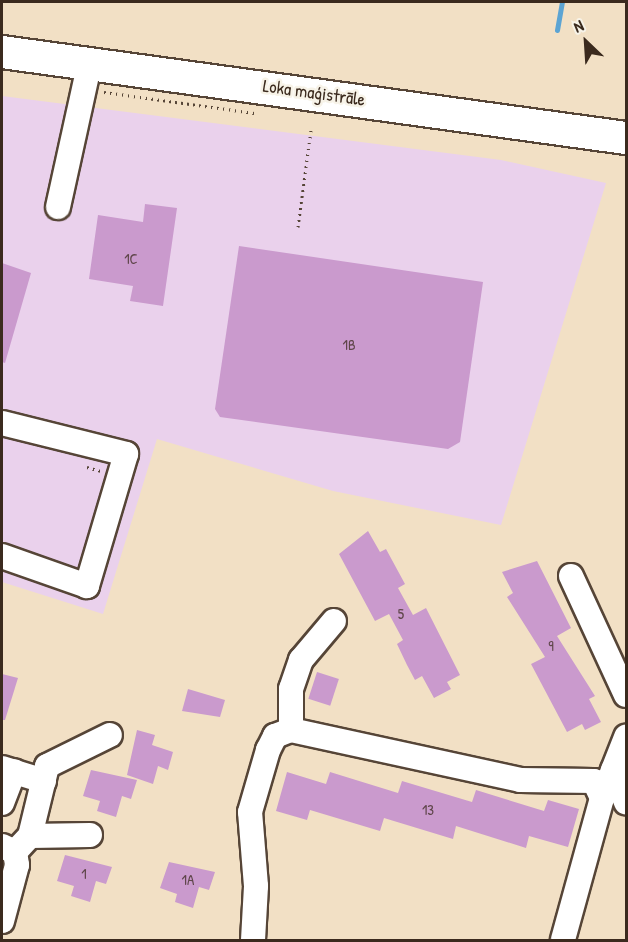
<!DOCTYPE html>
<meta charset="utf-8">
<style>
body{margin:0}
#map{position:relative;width:628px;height:942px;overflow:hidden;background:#f2e0c5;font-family:"Patrick Hand",sans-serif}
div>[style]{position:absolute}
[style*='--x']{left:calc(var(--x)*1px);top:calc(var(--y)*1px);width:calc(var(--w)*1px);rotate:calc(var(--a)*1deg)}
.built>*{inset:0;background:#ead1ec}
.stream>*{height:5px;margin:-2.5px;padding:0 2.5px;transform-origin:2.5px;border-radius:2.5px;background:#5ca4d3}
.building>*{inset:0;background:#ca9acd;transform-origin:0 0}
.path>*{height:3px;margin-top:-1.5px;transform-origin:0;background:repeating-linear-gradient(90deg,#564537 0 1.5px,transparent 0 6px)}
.roads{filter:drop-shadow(2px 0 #564537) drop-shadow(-2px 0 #564537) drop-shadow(0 2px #564537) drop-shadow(0 -2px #564537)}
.minor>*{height:24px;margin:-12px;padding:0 12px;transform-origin:12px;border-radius:12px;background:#fff}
.major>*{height:32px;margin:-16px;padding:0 16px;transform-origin:16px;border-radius:16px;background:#fff}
span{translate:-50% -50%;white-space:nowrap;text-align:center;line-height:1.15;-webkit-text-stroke:5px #f7f3e8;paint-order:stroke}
.number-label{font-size:15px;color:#5f464a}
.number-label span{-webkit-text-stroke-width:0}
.street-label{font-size:18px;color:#3b2a1e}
.frame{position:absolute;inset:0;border:3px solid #3b2a1e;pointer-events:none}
.north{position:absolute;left:556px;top:12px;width:60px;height:60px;-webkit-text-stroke:4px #f7f3e8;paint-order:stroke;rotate:335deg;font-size:16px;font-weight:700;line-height:24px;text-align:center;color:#3b2a1e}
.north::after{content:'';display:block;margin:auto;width:21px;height:27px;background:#3b2a1e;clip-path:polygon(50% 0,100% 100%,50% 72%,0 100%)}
</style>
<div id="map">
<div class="built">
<i style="clip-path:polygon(2px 96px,501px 160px,606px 183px,501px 525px,333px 491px,157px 439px,103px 614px,2px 582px)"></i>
</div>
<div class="stream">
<i style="--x:557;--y:30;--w:28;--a:-80"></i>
</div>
<div class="building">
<i style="clip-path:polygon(145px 204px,177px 208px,163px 306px,130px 301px,133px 286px,89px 279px,98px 215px,143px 222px)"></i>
<i style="clip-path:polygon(239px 246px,483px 282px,460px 442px,448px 449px,220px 417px,215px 409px)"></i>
<i style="clip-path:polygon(2px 263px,31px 273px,5px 363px,2px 362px)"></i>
<i style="clip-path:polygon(368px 531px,380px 552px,386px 549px,405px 584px,398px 588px,413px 615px,426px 608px,460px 675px,447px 682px,451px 689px,434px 698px,422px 676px,415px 680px,407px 665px,397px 644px,403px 640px,389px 614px,375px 621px,339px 554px)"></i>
<i style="clip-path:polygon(537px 561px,571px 628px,557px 636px,595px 696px,589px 699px,601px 722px,585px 730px,582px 724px,567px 732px,531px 664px,545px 657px,507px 597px,513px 593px,502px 572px)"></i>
<i style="left:317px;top:672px;width:23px;height:28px;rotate:18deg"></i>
<i style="clip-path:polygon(2px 674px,18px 678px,5px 720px,2px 720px)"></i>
<i style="clip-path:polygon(188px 689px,225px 700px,220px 717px,182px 711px)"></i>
<i style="clip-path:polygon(137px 730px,155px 735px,152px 745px,173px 752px,168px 770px,158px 766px,153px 784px,127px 775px)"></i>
<i style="clip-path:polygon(91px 770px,137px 780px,131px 799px,122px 796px,116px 817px,97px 811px,100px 801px,83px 796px)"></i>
<i style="clip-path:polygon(287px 772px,326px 784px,330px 772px,398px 793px,402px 781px,472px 802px,476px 790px,544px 811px,548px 800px,579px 809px,568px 847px,529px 836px,526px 848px,456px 826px,453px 839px,384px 818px,380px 831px,310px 810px,307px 820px,276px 811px)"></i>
<i style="clip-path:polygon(65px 855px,112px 867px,106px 884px,96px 881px,90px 902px,71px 896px,74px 886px,57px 881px)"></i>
<i style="clip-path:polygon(169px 862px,215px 872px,209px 890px,199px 887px,193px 908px,175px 902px,177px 894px,160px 888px)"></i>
</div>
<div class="path">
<i style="--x:104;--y:92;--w:152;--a:7.9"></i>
<i style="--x:298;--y:227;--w:98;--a:-82.4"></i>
<i style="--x:87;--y:467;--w:15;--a:16"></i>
</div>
<div class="roads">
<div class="minor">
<i style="--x:58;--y:207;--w:148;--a:-77.6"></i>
<i style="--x:2;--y:423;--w:128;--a:14"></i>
<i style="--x:126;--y:454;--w:138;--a:106.5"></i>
<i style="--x:87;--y:586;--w:90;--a:-160.6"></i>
<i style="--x:571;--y:576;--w:131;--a:65.2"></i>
<i style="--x:291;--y:730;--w:41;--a:-90"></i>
<i style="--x:291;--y:689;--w:31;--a:-71"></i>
<i style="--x:301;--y:660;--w:51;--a:-49.8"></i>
<i style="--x:2;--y:768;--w:44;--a:17.2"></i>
<i style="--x:613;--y:770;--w:35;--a:68"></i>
<i style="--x:602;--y:798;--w:66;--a:-68.5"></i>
<i style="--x:2;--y:803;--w:34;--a:-69"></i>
<i style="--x:30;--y:836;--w:60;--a:-1"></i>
<i style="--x:2;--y:846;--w:14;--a:25"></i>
<i style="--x:15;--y:852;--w:13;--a:81"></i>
<i style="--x:17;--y:865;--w:58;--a:105"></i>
<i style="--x:15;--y:852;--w:22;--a:-47"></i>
<i style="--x:30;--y:836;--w:72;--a:-76.3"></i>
<i style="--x:47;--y:766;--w:70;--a:-26.2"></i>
<i style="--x:253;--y:940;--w:54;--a:-86.8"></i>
<i style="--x:256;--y:886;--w:74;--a:-94.6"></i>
<i style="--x:250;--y:812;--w:65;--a:-73.8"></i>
<i style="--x:268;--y:750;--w:16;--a:-63"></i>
<i style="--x:275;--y:736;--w:17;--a:-21"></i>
<i style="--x:291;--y:730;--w:234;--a:12.3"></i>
<i style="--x:520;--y:780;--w:74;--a:0.8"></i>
<i style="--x:594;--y:781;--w:19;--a:65"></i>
<i style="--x:602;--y:798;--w:147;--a:105.4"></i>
</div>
<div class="major">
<i style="--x:2;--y:52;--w:630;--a:7.85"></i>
</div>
</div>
<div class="number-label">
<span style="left:131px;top:259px">1C</span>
<span style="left:349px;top:345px">1B</span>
<span style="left:401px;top:614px">5</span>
<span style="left:551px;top:646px">9</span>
<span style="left:428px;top:810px">13</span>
<span style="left:84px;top:874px">1</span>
<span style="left:188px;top:880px">1A</span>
</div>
<div class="street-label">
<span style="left:314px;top:93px;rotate:8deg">Loka maģistrāle</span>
</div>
<div class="frame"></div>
<div class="north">N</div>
</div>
